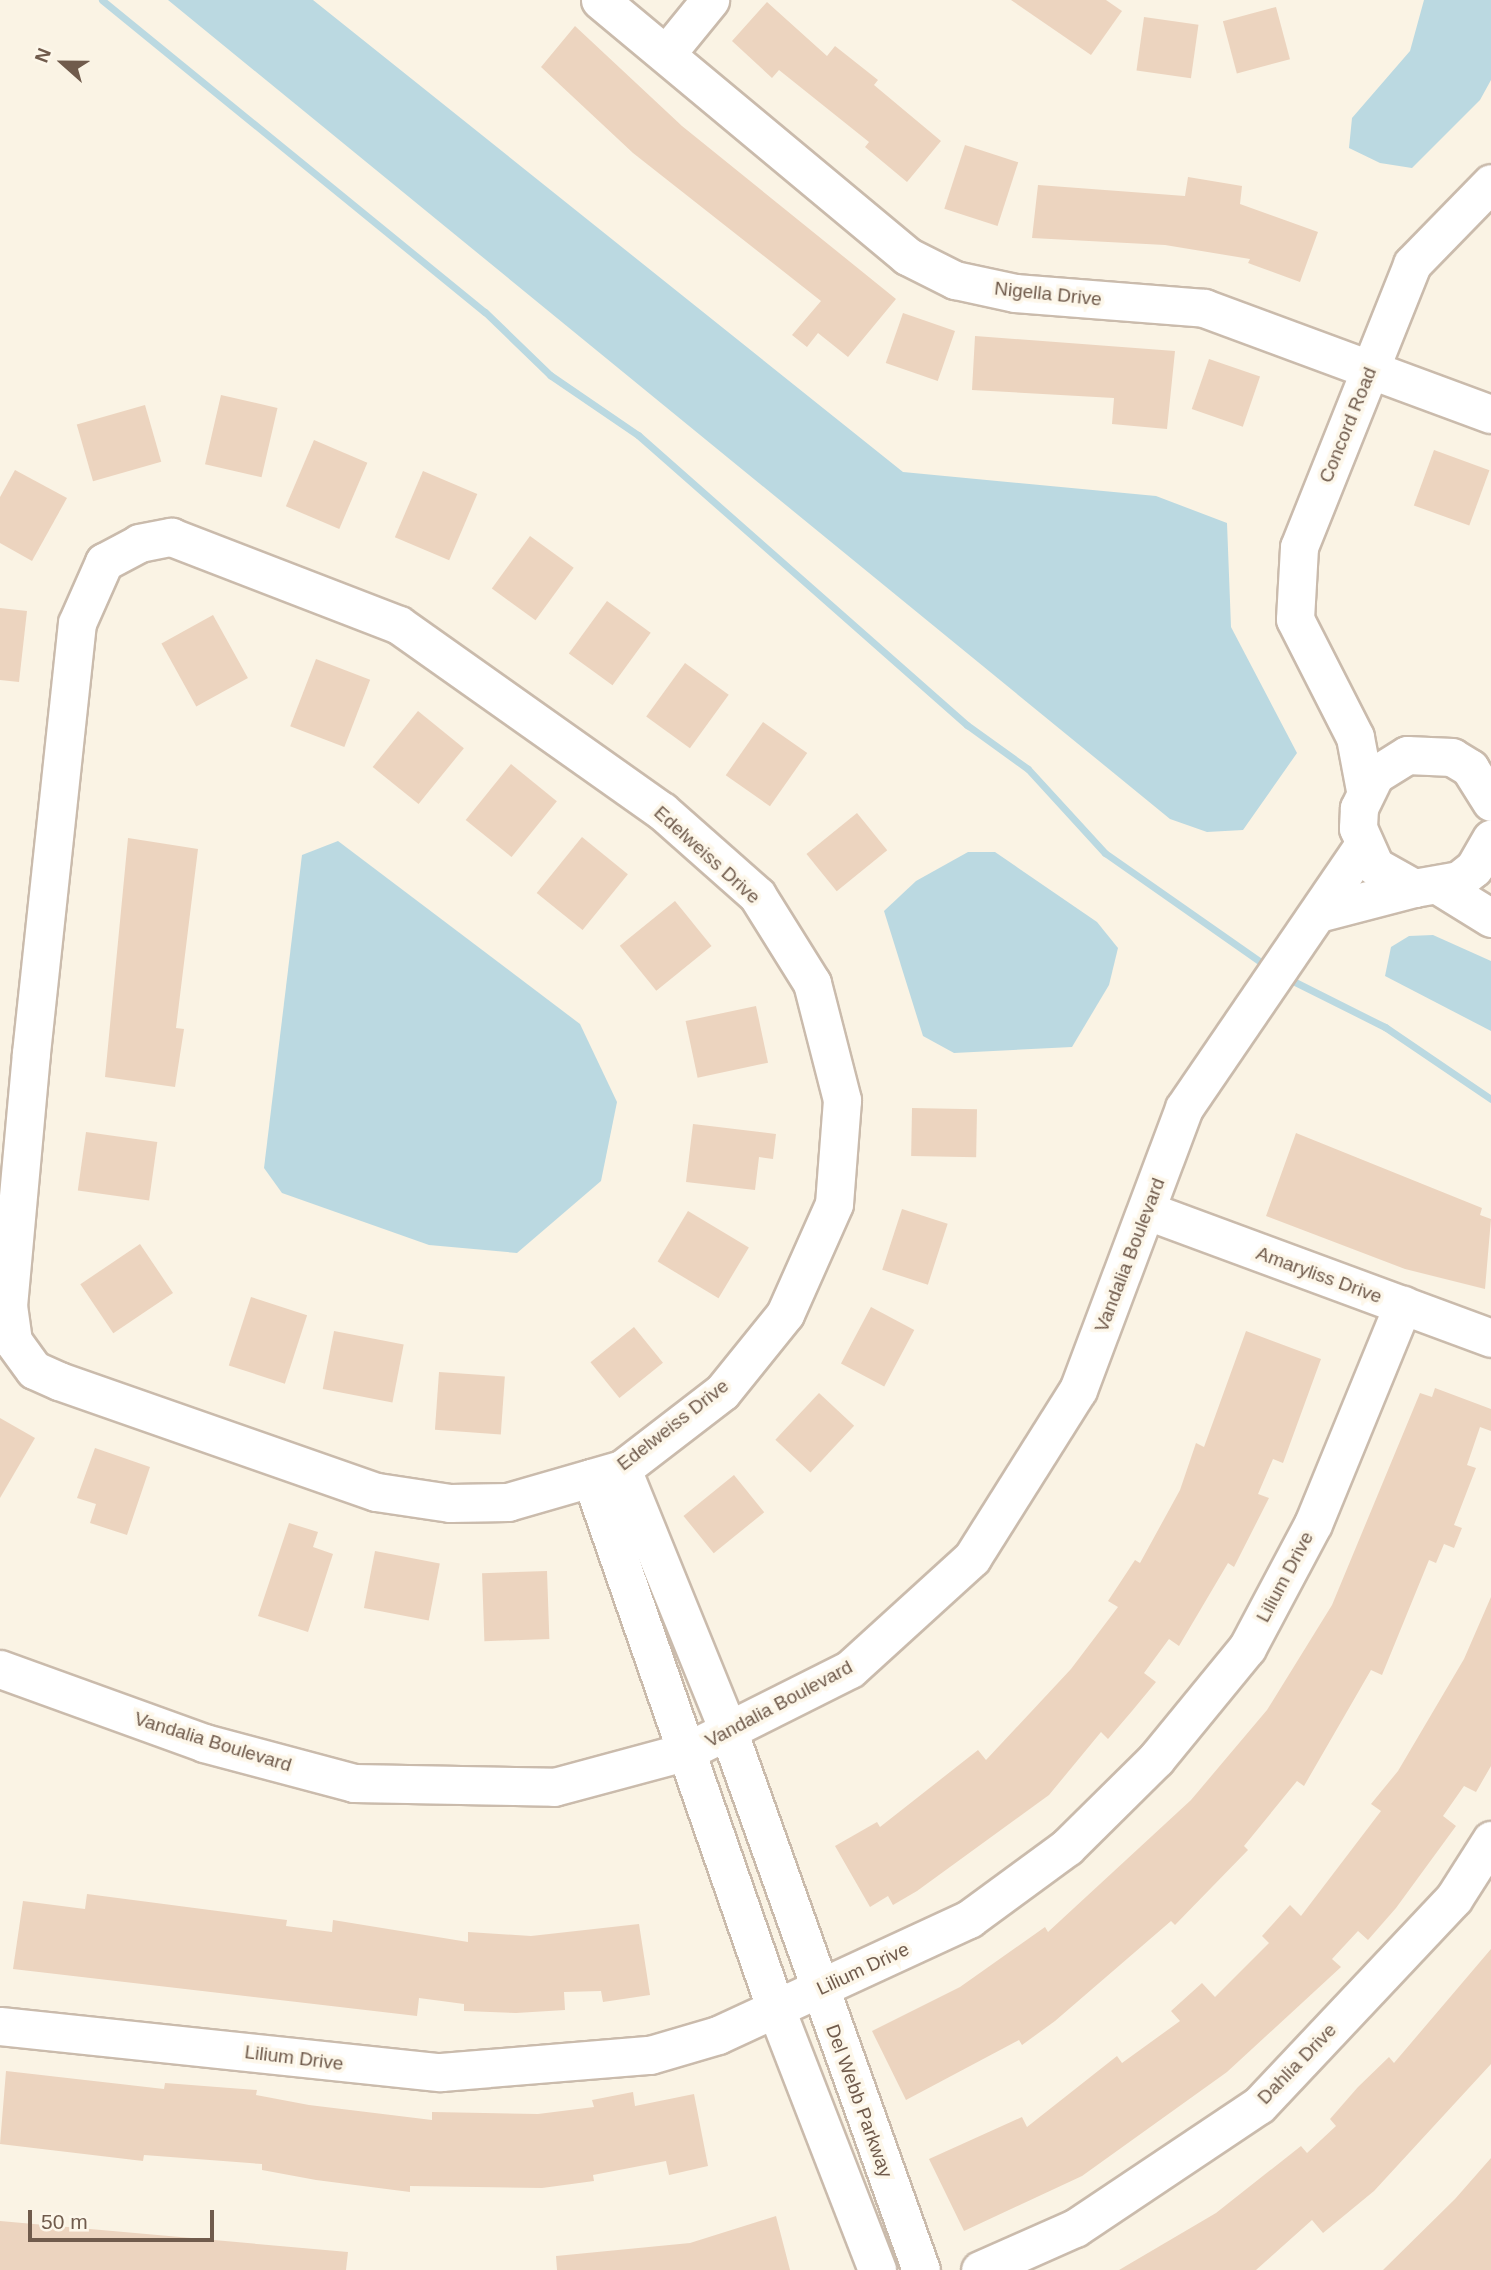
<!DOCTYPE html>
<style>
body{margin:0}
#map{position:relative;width:1491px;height:2270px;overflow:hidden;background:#faf3e4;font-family:Arial,sans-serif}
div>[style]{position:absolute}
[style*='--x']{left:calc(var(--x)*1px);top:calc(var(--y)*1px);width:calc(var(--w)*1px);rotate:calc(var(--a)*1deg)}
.water>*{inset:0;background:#bbd9e1}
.stream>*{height:7px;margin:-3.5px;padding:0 3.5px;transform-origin:3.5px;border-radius:3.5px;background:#bbd9e1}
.building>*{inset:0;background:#ecd4bf;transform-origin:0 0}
.roads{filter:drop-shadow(2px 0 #cabbac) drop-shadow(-2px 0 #cabbac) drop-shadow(0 2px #cabbac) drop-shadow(0 -2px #cabbac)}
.minor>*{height:37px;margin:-18.5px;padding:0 18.5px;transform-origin:18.5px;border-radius:18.5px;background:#fff}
span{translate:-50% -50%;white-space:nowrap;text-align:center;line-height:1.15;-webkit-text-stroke:7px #fdf7ea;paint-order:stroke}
.street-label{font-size:19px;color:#705b4c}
.north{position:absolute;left:28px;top:28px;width:70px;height:70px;-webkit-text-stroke:5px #fdf7ea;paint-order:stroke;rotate:291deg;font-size:19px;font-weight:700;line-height:28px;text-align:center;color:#705b4c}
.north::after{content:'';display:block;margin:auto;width:24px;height:32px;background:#705b4c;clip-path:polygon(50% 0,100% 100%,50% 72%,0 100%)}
.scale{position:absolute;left:28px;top:2210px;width:186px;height:32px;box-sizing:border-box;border:4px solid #705b4c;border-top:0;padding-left:9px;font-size:21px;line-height:24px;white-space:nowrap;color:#705b4c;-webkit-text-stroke:5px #fdf7ea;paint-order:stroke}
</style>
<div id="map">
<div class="water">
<i style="clip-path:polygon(168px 0,313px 0,903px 472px,1156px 496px,1227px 523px,1231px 627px,1297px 753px,1243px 830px,1207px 832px,1170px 819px)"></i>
<i style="clip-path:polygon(1424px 0,1491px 0,1491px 80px,1480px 100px,1412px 168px,1380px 163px,1349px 148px,1352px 118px,1410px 51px)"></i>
<i style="clip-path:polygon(338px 841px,580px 1024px,617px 1102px,601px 1181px,517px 1253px,429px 1245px,282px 1193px,264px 1168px,302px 855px)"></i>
<i style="clip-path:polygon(968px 852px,995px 852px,1097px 922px,1118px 948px,1109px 985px,1072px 1047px,954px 1053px,923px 1036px,884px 911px,916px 881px)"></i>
<i style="clip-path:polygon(1433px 935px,1491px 961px,1491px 1031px,1385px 976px,1391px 947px,1409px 936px)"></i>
</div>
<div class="stream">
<i style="--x:102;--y:0;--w:494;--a:39.2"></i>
<i style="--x:485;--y:312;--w:91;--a:44.1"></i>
<i style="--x:550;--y:375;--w:107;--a:34.3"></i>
<i style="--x:638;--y:435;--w:439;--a:41.4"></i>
<i style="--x:967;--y:725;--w:75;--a:35.8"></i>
<i style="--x:1028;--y:769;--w:114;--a:47.5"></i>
<i style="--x:1105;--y:853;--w:199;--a:35"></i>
<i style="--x:1287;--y:978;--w:110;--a:26.6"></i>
<i style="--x:1385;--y:1027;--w:128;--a:34.2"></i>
</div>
<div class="building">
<i style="clip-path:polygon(1011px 0,1106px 0,1122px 11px,1091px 55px)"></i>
<i style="clip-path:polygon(767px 2px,827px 56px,835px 46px,878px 80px,874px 85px,941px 141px,907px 182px,865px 147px,869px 142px,779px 70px,772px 78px,732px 41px)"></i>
<i style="left:1276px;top:7px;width:54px;height:55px;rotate:75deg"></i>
<i style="left:1144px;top:17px;width:55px;height:54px;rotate:8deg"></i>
<i style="clip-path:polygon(575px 26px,682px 126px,896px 299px,848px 357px,818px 333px,807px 347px,792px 335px,821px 301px,633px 153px,541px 67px)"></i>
<i style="left:965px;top:145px;width:56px;height:67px;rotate:18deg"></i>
<i style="clip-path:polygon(1188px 177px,1242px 186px,1240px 204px,1318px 232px,1300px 282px,1248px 263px,1250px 259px,1165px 245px,1032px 238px,1038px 185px,1185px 196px)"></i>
<i style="left:903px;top:313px;width:55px;height:53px;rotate:19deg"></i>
<i style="clip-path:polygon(975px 336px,1175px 351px,1167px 429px,1112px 424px,1114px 398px,972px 390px)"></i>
<i style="left:1209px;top:359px;width:54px;height:53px;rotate:19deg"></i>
<i style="left:221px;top:395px;width:58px;height:71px;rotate:13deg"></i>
<i style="left:145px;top:405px;width:59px;height:71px;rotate:74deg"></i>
<i style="left:314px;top:440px;width:58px;height:72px;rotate:23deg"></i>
<i style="left:1434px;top:450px;width:59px;height:59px;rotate:20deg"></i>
<i style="clip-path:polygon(15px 470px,67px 498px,32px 561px,0 543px,0 497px)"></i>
<i style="left:423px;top:471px;width:59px;height:72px;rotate:23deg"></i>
<i style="left:530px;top:536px;width:54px;height:65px;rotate:36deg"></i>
<i style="left:607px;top:601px;width:54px;height:65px;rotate:36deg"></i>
<i style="clip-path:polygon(0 608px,27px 611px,19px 682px,0 680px)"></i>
<i style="left:213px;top:615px;width:72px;height:59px;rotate:61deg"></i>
<i style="left:316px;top:659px;width:58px;height:72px;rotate:21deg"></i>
<i style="left:685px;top:663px;width:54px;height:66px;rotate:36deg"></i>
<i style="left:418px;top:711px;width:59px;height:72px;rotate:39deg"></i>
<i style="left:763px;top:722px;width:54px;height:65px;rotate:35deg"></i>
<i style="left:511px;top:764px;width:59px;height:72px;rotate:39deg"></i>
<i style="left:857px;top:813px;width:48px;height:65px;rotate:51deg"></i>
<i style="left:582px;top:837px;width:59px;height:72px;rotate:39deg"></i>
<i style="clip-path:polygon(128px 838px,198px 849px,176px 1028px,184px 1029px,175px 1087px,105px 1077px)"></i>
<i style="left:675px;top:901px;width:58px;height:71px;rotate:51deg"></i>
<i style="left:756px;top:1006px;width:58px;height:72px;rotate:78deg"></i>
<i style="left:912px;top:1108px;width:65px;height:48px;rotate:1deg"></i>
<i style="clip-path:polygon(693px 1124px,776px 1134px,773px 1159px,759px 1157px,755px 1190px,686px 1182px)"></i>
<i style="left:86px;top:1132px;width:72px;height:59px;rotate:8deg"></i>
<i style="clip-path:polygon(1296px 1133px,1482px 1208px,1480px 1215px,1491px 1219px,1485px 1289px,1405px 1269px,1266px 1216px)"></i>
<i style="left:902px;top:1209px;width:48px;height:64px;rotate:18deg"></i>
<i style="left:688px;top:1211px;width:71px;height:59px;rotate:31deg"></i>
<i style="left:140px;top:1244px;width:59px;height:72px;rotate:56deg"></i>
<i style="left:251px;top:1297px;width:59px;height:72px;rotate:18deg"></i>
<i style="left:871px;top:1307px;width:49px;height:64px;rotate:28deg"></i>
<i style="left:634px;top:1327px;width:46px;height:56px;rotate:51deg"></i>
<i style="left:334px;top:1331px;width:71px;height:59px;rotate:11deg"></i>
<i style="clip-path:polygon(1246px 1331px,1321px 1359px,1283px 1463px,1273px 1459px,1258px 1494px,1269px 1498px,1234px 1567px,1228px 1563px,1179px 1646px,1169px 1639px,1144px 1673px,1156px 1682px,1132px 1711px,1108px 1739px,1101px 1732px,1049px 1795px,917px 1891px,893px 1905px,888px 1896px,870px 1907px,835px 1846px,877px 1822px,880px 1827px,978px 1750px,986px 1760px,1071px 1669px,1118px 1607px,1108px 1601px,1135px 1560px,1140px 1563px,1180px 1490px,1196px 1443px,1204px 1447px)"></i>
<i style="left:439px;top:1372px;width:66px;height:58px;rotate:4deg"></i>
<i style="clip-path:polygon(1435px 1388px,1491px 1409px,1491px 1431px,1480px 1427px,1467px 1465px,1476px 1468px,1454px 1525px,1462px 1528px,1454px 1548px,1444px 1544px,1436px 1563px,1429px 1560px,1382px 1675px,1371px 1670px,1304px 1786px,1297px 1781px,1244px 1846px,1248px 1850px,1175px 1925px,1171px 1921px,1055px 2021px,1022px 2045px,1019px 2040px,906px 2100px,872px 2031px,960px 1987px,1045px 1927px,1048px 1932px,1191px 1800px,1267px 1710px,1332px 1605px,1420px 1393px,1432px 1397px)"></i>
<i style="left:819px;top:1393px;width:48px;height:64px;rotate:43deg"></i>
<i style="clip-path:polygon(0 1418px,35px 1438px,0 1498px)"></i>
<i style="clip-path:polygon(95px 1448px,150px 1467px,127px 1535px,90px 1523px,96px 1504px,77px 1498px)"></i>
<i style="left:734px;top:1475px;width:48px;height:65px;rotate:51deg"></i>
<i style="clip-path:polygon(289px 1523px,318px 1532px,313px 1547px,333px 1554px,308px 1632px,258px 1616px)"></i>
<i style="left:375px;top:1551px;width:66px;height:58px;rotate:11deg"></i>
<i style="left:547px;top:1571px;width:68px;height:65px;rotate:88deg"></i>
<i style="clip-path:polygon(1491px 1597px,1491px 1766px,1476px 1792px,1464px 1786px,1443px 1816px,1456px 1826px,1396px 1908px,1368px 1940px,1358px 1931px,1332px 1959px,1341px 1967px,1227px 2072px,1082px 2176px,964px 2231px,929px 2159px,1022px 2117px,1027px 2127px,1117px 2056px,1122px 2063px,1180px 2021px,1171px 2011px,1202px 1983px,1215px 1997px,1269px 1943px,1262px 1936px,1290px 1905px,1301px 1916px,1381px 1811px,1371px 1804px,1398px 1771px,1464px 1659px)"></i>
<i style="clip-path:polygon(87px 1894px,287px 1920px,286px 1926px,332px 1932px,333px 1920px,468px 1942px,468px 1932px,531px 1936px,639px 1924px,650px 1995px,603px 2002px,601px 1991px,564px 1992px,565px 2010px,516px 2013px,464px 2011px,464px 2004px,419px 1998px,417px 2016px,13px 1969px,23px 1901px,85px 1909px)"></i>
<i style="clip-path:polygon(1491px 1949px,1491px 2064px,1374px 2191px,1323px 2233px,1312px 2220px,1256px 2270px,1119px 2270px,1216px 2213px,1301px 2146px,1307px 2153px,1336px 2126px,1330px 2119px,1358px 2087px,1389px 2057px,1394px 2063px)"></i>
<i style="clip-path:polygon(6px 2071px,164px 2089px,165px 2083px,257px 2090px,256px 2095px,309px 2105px,432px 2120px,432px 2112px,538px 2114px,594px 2107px,592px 2100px,633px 2092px,635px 2106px,694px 2094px,708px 2166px,669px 2175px,666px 2161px,593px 2175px,594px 2181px,542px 2188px,410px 2186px,410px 2192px,316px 2180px,262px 2170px,262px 2164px,144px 2155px,143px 2161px,0 2144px)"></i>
<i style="clip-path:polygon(1491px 2158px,1491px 2270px,1383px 2270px,1455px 2199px)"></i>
<i style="clip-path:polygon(776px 2216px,790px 2270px,557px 2270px,556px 2256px,690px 2243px)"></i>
<i style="clip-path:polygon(0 2221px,348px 2252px,346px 2270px,0 2270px)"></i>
</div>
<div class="roads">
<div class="minor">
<i style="--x:600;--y:0;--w:400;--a:39.8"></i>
<i style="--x:907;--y:256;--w:54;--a:26.6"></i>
<i style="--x:955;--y:280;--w:61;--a:12.2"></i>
<i style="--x:1015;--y:293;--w:190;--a:4.5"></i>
<i style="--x:1204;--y:308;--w:306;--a:20.3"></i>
<i style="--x:666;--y:54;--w:70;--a:-50.8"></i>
<i style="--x:171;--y:537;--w:244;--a:21.1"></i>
<i style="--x:399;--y:625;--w:322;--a:35.3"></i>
<i style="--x:662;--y:811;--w:127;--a:41.5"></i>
<i style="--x:757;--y:895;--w:104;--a:58"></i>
<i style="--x:812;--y:983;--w:121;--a:75.6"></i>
<i style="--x:842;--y:1100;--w:104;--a:94.4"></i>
<i style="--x:834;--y:1204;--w:120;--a:114"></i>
<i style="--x:785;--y:1314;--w:100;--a:128.9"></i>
<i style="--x:722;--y:1392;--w:126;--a:142.4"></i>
<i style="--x:622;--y:1469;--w:119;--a:163.9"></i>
<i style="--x:508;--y:1502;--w:58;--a:179"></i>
<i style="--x:450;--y:1503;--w:75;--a:-171.5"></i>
<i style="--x:376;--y:1492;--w:336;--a:-160.7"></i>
<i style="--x:59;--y:1381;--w:27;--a:-156"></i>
<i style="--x:34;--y:1370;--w:36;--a:-126"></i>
<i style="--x:13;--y:1341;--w:35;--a:-98"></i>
<i style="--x:8;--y:1306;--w:254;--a:-84.8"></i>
<i style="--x:31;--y:1053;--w:432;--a:-83.9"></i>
<i style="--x:77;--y:623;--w:67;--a:-66.1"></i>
<i style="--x:104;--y:562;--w:40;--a:-28"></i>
<i style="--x:139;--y:543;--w:33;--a:-11"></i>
<i style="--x:1365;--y:790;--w:54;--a:-100.7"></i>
<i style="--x:1355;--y:737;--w:132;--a:-117"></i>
<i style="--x:1295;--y:619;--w:72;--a:-86.8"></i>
<i style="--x:1299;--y:547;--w:305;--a:-68.2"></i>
<i style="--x:1412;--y:264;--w:113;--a:-45.7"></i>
<i style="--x:1491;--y:802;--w:40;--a:-122"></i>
<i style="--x:1470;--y:768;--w:21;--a:-149"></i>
<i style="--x:1452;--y:757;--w:45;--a:-177.5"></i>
<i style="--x:1407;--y:755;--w:38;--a:148"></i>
<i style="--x:1375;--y:775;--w:37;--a:116"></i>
<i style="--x:1359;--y:808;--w:20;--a:93"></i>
<i style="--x:1358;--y:828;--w:42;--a:65.9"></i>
<i style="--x:1375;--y:866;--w:45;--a:29.4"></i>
<i style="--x:1414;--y:888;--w:46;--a:-10.1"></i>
<i style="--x:1459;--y:880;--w:19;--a:-39"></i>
<i style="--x:1474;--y:868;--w:34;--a:-60"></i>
<i style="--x:1441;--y:887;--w:59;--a:31.8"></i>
<i style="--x:1318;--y:913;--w:99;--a:-14.6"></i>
<i style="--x:1148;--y:1211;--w:366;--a:20.3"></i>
<i style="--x:622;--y:1469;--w:285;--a:67.9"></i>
<i style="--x:729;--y:1733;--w:570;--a:70.33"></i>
<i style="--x:591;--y:1478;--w:557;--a:70.82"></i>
<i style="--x:774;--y:2004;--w:285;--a:68.8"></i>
<i style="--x:0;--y:1669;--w:217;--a:19.9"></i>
<i style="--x:204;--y:1743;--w:155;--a:14.9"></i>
<i style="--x:354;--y:1783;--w:200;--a:1.1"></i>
<i style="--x:554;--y:1787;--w:138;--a:-15.1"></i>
<i style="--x:687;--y:1751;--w:182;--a:-26.7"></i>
<i style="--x:850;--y:1669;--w:165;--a:-42.3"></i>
<i style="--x:972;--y:1558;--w:199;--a:-57.8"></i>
<i style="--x:1078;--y:1390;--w:301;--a:-69.4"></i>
<i style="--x:1184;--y:1108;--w:317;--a:-55.7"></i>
<i style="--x:0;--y:2026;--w:443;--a:6"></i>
<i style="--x:441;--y:2072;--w:210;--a:-4.7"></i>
<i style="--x:650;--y:2055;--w:71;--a:-16.4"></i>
<i style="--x:718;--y:2035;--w:277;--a:-24.8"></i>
<i style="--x:969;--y:1919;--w:122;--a:-36.3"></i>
<i style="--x:1067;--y:1847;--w:125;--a:-44.7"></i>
<i style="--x:1156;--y:1759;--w:144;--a:-50.7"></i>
<i style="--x:1247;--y:1648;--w:140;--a:-62"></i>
<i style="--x:1313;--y:1524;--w:237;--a:-67.7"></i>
<i style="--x:980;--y:2270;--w:104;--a:-23.9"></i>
<i style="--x:1075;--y:2228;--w:221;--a:-33.8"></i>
<i style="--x:1259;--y:2105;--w:284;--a:-46.7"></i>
<i style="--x:1454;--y:1898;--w:69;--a:-57.5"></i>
</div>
</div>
<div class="street-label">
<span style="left:1048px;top:294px;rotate:6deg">Nigella Drive</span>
<span style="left:1348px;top:425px;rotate:-68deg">Concord Road</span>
<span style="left:707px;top:855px;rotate:42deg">Edelweiss Drive</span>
<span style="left:1130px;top:1255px;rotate:-69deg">Vandalia Boulevard</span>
<span style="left:1319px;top:1275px;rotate:20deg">Amaryliss Drive</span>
<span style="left:673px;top:1425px;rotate:-38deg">Edelweiss Drive</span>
<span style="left:1285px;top:1577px;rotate:-62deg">Lilium Drive</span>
<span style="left:779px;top:1704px;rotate:-28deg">Vandalia Boulevard</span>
<span style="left:213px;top:1742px;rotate:17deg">Vandalia Boulevard</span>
<span style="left:863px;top:1969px;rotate:-25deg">Lilium Drive</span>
<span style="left:294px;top:2058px;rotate:7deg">Lilium Drive</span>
<span style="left:1297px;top:2064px;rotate:-46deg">Dahlia Drive</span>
<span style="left:859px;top:2101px;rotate:70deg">Del Webb Parkway</span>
</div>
<div class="north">N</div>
<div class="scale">50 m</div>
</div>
